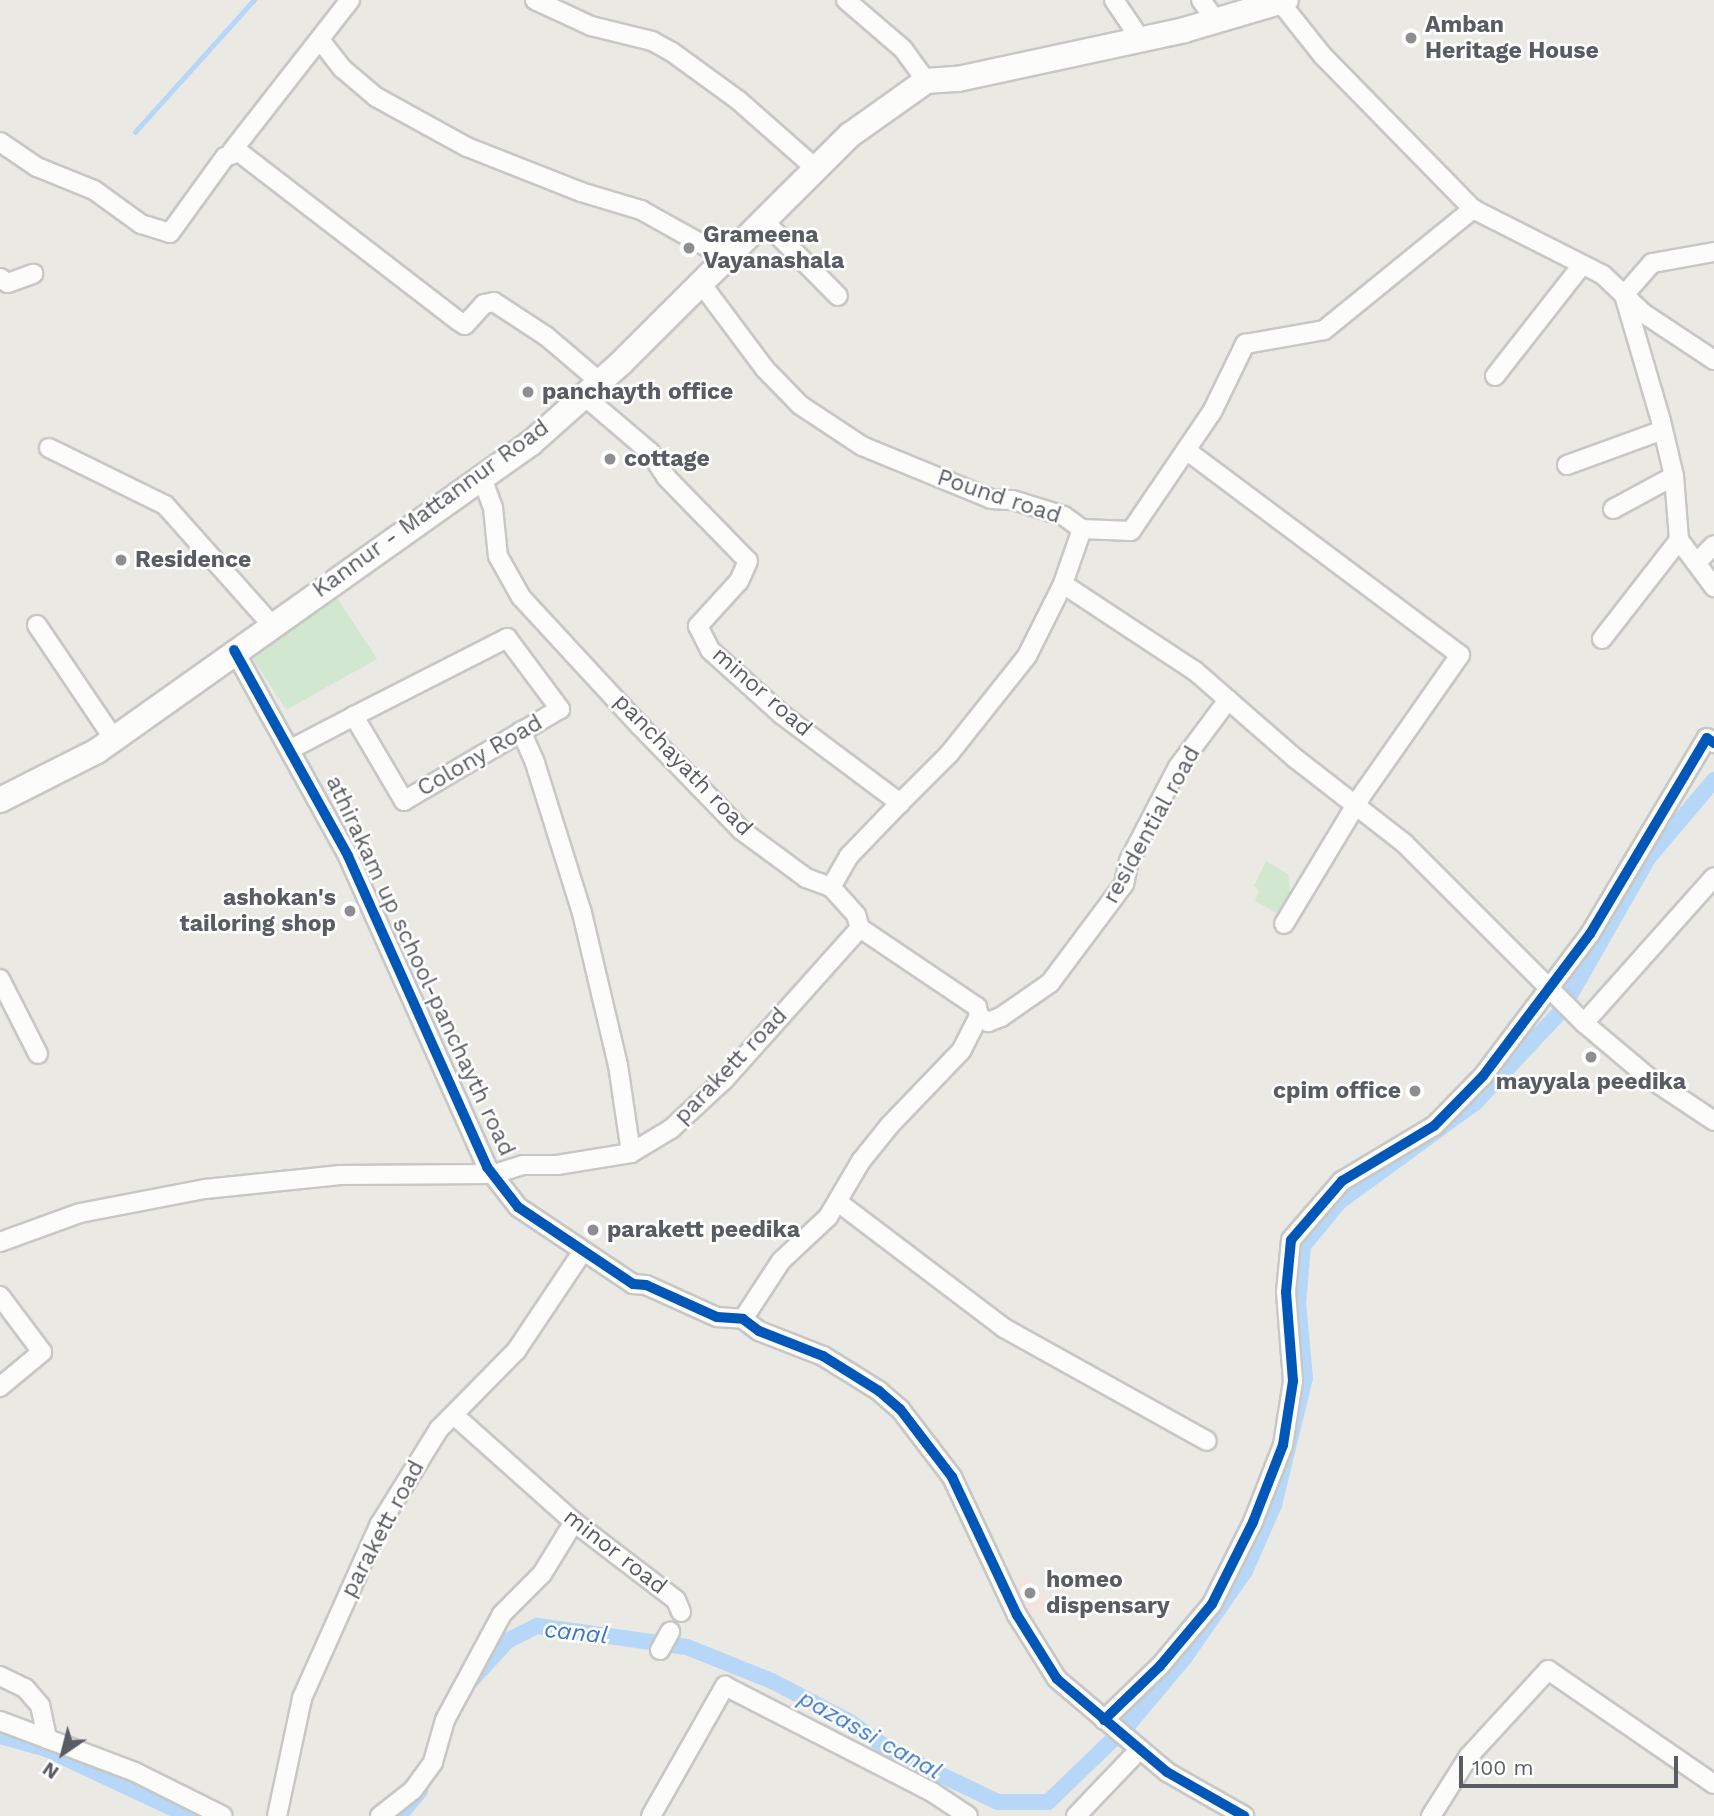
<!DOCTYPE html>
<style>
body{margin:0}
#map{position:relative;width:1714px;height:1816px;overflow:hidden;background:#eae9e4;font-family:"Work Sans",sans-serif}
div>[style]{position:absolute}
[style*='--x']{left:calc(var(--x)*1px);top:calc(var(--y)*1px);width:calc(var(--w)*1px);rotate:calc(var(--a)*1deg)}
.medical>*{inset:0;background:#f4e4df}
.green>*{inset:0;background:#d1e7d0}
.stream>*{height:4.5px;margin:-2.25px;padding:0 2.25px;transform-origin:2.25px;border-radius:2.25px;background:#b6d7f7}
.canal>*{height:16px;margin:-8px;padding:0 8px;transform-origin:8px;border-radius:8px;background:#b6d7f7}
.roads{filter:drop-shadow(2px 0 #c7c7c6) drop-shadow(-2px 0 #c7c7c6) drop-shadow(0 2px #c7c7c6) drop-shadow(0 -2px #c7c7c6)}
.minor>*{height:18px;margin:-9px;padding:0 9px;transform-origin:9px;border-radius:9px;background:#fcfcfb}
.secondary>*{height:24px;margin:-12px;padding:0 12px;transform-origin:12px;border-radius:12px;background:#fcfcfb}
.cycleway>*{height:10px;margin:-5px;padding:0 5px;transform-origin:5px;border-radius:5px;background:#0057b8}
.dots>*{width:19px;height:19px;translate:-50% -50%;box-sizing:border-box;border:4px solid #fff;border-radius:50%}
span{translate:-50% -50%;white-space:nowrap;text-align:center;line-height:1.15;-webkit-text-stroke:5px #fff;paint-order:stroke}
.poi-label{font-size:23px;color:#595d63;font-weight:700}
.left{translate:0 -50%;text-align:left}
.right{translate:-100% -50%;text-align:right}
.street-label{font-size:23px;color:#595d63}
.water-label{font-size:24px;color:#3d77c7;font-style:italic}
.north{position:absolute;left:28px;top:1718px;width:70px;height:70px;-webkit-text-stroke:5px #fff;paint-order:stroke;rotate:215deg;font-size:19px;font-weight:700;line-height:28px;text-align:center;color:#595d63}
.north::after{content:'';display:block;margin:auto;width:24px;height:32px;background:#595d63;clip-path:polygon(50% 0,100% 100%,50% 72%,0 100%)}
.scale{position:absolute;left:1459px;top:1756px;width:219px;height:32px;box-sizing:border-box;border:4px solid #595d63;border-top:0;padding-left:9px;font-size:21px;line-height:24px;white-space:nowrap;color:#595d63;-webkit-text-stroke:5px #fff;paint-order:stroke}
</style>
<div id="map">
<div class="medical">
<i style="clip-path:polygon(1028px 1576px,1050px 1608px,1032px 1618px,1016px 1584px)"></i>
</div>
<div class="green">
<i style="clip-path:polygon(337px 598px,377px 659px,286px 710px,252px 657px)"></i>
<i style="clip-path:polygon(1266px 861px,1288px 874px,1292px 909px,1282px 916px,1255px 901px,1259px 891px,1254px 886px)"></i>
</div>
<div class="stream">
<i style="--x:135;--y:132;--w:178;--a:-48"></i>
</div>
<div class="canal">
<i style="--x:470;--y:1682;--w:55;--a:-47.9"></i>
<i style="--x:507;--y:1641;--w:34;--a:-27"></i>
<i style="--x:537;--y:1626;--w:151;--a:8"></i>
<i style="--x:687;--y:1647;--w:92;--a:21.8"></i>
<i style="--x:772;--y:1681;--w:88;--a:27.7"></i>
<i style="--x:850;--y:1722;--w:50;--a:35.3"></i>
<i style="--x:891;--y:1751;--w:119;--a:25.5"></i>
<i style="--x:998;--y:1802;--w:50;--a:0"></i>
<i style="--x:1048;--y:1802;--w:111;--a:-43.9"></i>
<i style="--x:1128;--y:1725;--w:89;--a:-50"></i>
<i style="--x:1185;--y:1657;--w:105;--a:-55.1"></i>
<i style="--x:1245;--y:1571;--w:72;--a:-66.3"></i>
<i style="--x:1274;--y:1505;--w:131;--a:-76.3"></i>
<i style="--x:1305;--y:1378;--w:75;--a:-95.3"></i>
<i style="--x:1298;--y:1303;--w:57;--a:-85"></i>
<i style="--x:1303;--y:1246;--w:57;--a:-50.7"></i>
<i style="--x:1339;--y:1202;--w:168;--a:-36.1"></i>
<i style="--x:1475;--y:1103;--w:126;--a:-46.9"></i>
<i style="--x:1561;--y:1011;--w:177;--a:-60.3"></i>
<i style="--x:1649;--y:857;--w:101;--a:-49.8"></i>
<i style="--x:0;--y:1736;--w:48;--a:15.8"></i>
<i style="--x:46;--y:1749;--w:158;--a:25.1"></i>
<i style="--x:399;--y:1816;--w:33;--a:-50"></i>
</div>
<div class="roads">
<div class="minor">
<i style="--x:535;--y:0;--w:62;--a:24.9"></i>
<i style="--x:591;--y:26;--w:63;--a:13.8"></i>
<i style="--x:652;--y:41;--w:23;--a:29"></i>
<i style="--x:672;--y:52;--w:82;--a:36"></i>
<i style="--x:738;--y:100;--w:103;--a:41.4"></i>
<i style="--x:846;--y:0;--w:75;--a:40.7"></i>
<i style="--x:903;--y:49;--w:39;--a:54"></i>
<i style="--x:1114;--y:0;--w:48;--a:56"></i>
<i style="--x:1201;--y:0;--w:26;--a:54"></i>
<i style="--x:1280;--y:2;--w:69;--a:51.5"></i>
<i style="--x:1323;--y:56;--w:214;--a:45.6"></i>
<i style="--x:1473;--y:209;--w:146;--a:26.9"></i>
<i style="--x:1603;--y:275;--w:55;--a:43.5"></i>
<i style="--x:1643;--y:313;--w:85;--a:33.5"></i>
<i style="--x:320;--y:40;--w:37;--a:52"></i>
<i style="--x:343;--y:69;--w:43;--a:40.3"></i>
<i style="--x:376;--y:97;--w:104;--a:28.8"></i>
<i style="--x:467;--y:147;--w:123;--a:21.5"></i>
<i style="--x:581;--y:192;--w:63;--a:16.7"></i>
<i style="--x:641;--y:210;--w:96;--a:29.2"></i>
<i style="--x:0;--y:142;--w:45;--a:34"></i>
<i style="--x:37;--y:167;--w:61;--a:22"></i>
<i style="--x:94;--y:190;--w:58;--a:35.9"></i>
<i style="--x:141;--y:224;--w:30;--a:17"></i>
<i style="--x:170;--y:233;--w:94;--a:-54.1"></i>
<i style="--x:225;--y:157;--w:15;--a:-20"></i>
<i style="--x:239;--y:152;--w:275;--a:37.6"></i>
<i style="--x:457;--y:320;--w:9;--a:32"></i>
<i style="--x:465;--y:325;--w:28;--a:-48"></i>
<i style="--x:484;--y:304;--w:10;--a:-11"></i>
<i style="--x:494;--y:302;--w:62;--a:33.2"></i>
<i style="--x:546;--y:336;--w:71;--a:40.4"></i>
<i style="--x:232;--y:151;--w:192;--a:-52"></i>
<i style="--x:762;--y:219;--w:108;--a:45.4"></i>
<i style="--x:1714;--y:252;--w:63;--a:169.9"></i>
<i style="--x:1652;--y:263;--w:43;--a:131.2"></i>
<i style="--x:1624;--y:295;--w:131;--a:73.6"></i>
<i style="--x:1661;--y:421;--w:57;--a:76.7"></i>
<i style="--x:1674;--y:476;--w:64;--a:85.5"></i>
<i style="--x:1679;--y:540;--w:59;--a:53.3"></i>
<i style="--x:0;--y:278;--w:9;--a:32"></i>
<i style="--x:8;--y:283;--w:27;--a:-20"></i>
<i style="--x:700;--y:282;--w:109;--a:53.2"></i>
<i style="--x:765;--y:369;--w:50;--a:45.8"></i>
<i style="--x:800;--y:405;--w:74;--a:33.5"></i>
<i style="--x:862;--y:446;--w:139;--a:22.3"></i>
<i style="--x:991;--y:499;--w:22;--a:3"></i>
<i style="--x:1013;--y:500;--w:53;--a:17.4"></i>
<i style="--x:1064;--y:516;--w:22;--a:36"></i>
<i style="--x:1082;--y:529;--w:58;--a:109.1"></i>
<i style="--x:1063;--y:584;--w:80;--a:116.6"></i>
<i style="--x:1027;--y:656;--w:125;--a:128.5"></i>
<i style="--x:949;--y:754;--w:69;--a:135"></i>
<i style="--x:1495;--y:376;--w:141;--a:-51.9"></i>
<i style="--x:583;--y:395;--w:88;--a:40.4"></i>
<i style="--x:650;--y:452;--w:30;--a:57"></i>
<i style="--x:666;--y:477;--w:117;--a:45.7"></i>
<i style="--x:748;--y:561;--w:22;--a:114"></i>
<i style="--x:739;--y:581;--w:61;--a:132.3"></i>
<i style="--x:698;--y:626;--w:27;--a:63"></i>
<i style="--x:710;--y:650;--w:96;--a:42"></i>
<i style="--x:781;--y:714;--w:149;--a:36.8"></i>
<i style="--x:900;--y:803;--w:74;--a:133.9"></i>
<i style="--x:849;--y:856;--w:36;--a:120"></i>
<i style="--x:49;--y:448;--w:129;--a:26.2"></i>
<i style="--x:165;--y:505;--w:159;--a:48.3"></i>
<i style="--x:1186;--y:450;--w:342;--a:36.8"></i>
<i style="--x:1460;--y:655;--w:174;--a:125"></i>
<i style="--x:1360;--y:798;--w:147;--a:121.1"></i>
<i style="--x:1567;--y:465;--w:102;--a:-20"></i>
<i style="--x:481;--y:475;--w:35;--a:70"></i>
<i style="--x:493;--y:508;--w:48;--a:84.1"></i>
<i style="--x:498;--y:556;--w:47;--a:60.7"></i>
<i style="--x:521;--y:597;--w:176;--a:47.3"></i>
<i style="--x:640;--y:726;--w:145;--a:45.8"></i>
<i style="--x:741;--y:830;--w:81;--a:36.4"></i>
<i style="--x:806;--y:878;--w:27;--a:20"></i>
<i style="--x:831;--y:887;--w:38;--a:48"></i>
<i style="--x:856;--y:915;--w:14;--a:73"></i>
<i style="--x:860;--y:928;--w:141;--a:34"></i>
<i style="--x:977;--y:1007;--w:9;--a:77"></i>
<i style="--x:979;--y:1016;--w:39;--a:117"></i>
<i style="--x:961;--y:1051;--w:103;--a:133.8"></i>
<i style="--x:890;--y:1125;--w:46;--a:128.9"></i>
<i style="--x:861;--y:1161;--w:65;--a:120.5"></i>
<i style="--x:828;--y:1217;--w:64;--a:136.9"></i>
<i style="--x:781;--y:1261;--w:69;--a:123.2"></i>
<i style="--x:1613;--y:509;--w:69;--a:-28.4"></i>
<i style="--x:1082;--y:529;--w:49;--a:2.3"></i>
<i style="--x:1131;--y:531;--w:144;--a:-55.8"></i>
<i style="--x:1212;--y:412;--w:76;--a:-64.1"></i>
<i style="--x:1245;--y:344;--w:80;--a:-10"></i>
<i style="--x:1324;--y:330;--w:192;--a:-39.1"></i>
<i style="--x:1696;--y:563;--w:25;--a:-45"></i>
<i style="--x:1063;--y:584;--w:158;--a:33.4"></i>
<i style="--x:1195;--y:671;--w:134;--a:41.1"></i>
<i style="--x:1296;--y:759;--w:137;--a:37.9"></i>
<i style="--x:1404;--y:843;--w:255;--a:45"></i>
<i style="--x:1584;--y:1023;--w:84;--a:40.2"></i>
<i style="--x:1648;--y:1077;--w:79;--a:33.7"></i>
<i style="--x:37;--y:625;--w:138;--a:56"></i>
<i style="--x:1602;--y:639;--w:125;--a:-52.1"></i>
<i style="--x:234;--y:650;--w:235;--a:61"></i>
<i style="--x:348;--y:856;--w:341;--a:65.9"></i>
<i style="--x:487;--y:1167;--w:51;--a:52.2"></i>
<i style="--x:518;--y:1207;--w:138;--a:33.8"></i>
<i style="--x:633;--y:1284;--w:13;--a:4"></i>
<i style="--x:646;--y:1285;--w:78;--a:24.3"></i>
<i style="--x:717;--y:1317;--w:26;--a:4"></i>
<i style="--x:743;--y:1319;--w:20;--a:37"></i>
<i style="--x:759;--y:1331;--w:69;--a:21.3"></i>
<i style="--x:823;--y:1356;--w:66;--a:32"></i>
<i style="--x:879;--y:1391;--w:28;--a:41"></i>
<i style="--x:900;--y:1409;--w:86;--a:52.6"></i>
<i style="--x:952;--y:1477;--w:153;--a:64.8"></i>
<i style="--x:1017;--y:1615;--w:75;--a:58"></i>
<i style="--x:1057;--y:1679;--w:144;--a:40.2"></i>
<i style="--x:1167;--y:1772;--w:89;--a:29.7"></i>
<i style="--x:521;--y:731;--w:35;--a:66"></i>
<i style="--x:535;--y:763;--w:157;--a:72.6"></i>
<i style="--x:582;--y:913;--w:156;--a:76.7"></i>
<i style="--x:618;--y:1065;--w:89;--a:81.6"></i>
<i style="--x:291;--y:749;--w:71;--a:-27.6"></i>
<i style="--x:354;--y:716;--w:172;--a:-27"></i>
<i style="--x:507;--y:638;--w:89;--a:53.3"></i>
<i style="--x:560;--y:709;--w:181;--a:149.5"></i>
<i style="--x:404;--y:801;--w:99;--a:-120.5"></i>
<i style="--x:0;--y:979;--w:84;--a:63.1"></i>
<i style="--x:979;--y:1016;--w:11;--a:34"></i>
<i style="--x:988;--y:1022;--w:14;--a:-21"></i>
<i style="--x:1001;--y:1017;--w:60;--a:-34.8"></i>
<i style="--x:1050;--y:983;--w:124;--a:-53.2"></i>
<i style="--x:1124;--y:884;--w:24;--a:-78"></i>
<i style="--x:1129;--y:861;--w:106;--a:-62.5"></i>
<i style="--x:1178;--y:767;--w:84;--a:-53.3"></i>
<i style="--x:1584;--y:1023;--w:195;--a:-48.3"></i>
<i style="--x:838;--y:1202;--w:208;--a:37.2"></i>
<i style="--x:1004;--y:1328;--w:232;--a:29.1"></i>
<i style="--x:0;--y:1242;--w:85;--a:-19.9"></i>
<i style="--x:80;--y:1213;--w:127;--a:-10.9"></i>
<i style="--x:205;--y:1189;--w:136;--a:-5.9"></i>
<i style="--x:340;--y:1175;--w:154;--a:-0.4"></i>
<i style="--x:494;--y:1174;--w:30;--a:-17"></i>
<i style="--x:523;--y:1165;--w:34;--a:0"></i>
<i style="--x:557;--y:1165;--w:75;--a:-9.2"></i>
<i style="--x:631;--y:1153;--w:47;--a:-31"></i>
<i style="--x:671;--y:1129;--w:72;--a:-42.8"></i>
<i style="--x:724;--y:1080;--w:204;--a:-48.2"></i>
<i style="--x:0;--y:1296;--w:70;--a:53.1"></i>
<i style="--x:42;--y:1352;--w:55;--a:140.2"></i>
<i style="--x:455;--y:1416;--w:159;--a:41.7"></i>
<i style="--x:574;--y:1522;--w:128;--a:37.4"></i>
<i style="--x:676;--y:1600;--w:13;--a:67"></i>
<i style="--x:660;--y:1650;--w:21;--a:-61"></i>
<i style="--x:0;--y:1676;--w:28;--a:26"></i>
<i style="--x:25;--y:1688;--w:23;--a:49"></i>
<i style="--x:40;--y:1705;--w:35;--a:78"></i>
<i style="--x:1104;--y:1720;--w:78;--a:-44"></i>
<i style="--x:1160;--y:1666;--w:81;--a:-50"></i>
<i style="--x:1212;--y:1604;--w:92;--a:-63.4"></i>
<i style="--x:1253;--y:1522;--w:83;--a:-68.7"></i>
<i style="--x:1283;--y:1445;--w:65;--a:-81.1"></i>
<i style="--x:1293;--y:1381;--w:89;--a:-94.5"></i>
<i style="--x:1286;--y:1292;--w:52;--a:-84.5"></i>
<i style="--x:1291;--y:1240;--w:78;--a:-49.2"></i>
<i style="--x:1342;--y:1181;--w:107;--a:-30.9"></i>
<i style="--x:1434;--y:1126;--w:70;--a:-45.6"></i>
<i style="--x:1483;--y:1076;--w:178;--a:-53"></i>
<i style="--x:1590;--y:934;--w:228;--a:-59.2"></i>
<i style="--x:1707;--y:738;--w:9;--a:36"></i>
<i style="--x:0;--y:1721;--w:144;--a:20.7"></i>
<i style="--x:135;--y:1772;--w:98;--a:26.6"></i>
<i style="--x:277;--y:1816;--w:121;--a:-78"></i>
<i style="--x:302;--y:1698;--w:191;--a:-65.9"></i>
<i style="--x:380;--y:1524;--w:112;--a:-58.2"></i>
<i style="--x:439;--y:1429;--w:110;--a:-45.4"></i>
<i style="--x:516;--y:1351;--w:117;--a:-56.2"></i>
<i style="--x:380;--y:1816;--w:42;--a:-38.2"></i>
<i style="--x:413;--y:1790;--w:34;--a:-54"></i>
<i style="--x:433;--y:1762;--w:44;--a:-74.1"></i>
<i style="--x:445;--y:1720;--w:120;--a:-61.7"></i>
<i style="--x:502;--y:1614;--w:57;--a:-45"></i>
<i style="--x:542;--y:1574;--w:61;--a:-58.4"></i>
<i style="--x:651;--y:1816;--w:150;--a:-60.4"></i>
<i style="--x:725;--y:1686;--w:233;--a:27.1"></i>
<i style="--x:932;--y:1792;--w:43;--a:33.7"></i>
<i style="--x:1076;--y:1816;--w:91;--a:-46.3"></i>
<i style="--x:1431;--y:1816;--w:71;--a:-57.7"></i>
<i style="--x:1469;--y:1756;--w:117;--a:-47.4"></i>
<i style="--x:1548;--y:1670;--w:201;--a:34.5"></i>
</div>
<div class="secondary">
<i style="--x:0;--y:800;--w:109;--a:-26.8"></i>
<i style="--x:97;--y:751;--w:532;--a:-35.36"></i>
<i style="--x:531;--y:443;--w:120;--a:-41.6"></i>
<i style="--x:621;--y:363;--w:323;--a:-44.9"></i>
<i style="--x:850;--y:135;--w:93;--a:-35.4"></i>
<i style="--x:926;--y:81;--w:32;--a:-4"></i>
<i style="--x:958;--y:79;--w:231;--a:-12.2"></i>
<i style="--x:1184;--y:30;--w:106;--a:-16.4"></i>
</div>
</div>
<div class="cycleway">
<i style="--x:234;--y:650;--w:235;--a:61"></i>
<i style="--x:348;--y:856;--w:341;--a:65.9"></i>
<i style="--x:487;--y:1167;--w:51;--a:52.2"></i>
<i style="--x:518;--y:1207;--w:138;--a:33.8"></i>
<i style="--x:633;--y:1284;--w:13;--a:4"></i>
<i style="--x:646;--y:1285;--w:78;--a:24.3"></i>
<i style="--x:717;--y:1317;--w:26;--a:4"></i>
<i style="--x:743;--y:1319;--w:20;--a:37"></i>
<i style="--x:759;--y:1331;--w:69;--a:21.3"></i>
<i style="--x:823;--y:1356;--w:66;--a:32"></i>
<i style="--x:879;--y:1391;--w:28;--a:41"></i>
<i style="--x:900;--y:1409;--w:86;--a:52.6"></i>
<i style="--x:952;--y:1477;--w:153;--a:64.8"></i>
<i style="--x:1017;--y:1615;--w:75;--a:58"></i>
<i style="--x:1057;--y:1679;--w:144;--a:40.2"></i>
<i style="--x:1167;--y:1772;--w:89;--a:29.7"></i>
<i style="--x:1104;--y:1720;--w:78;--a:-44"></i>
<i style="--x:1160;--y:1666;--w:81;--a:-50"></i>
<i style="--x:1212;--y:1604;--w:92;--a:-63.4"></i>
<i style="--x:1253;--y:1522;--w:83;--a:-68.7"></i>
<i style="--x:1283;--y:1445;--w:65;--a:-81.1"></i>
<i style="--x:1293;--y:1381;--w:89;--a:-94.5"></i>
<i style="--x:1286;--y:1292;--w:52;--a:-84.5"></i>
<i style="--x:1291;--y:1240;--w:78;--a:-49.2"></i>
<i style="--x:1342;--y:1181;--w:107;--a:-30.9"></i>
<i style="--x:1434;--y:1126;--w:70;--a:-45.6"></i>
<i style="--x:1483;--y:1076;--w:178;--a:-53"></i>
<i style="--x:1590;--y:934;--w:228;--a:-59.2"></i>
<i style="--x:1707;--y:738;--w:9;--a:36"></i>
</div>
<div class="dots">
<i style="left:1411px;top:38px;background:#8c8e90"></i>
<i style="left:689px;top:248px;background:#8c8e90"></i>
<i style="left:528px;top:392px;background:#8c8e90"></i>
<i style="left:610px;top:459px;background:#8c8e90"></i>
<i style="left:121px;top:560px;background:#8c8e90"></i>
<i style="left:350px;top:911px;background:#8c8e90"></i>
<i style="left:1591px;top:1057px;background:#8c8e90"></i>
<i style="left:1415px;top:1091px;background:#8c8e90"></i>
<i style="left:593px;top:1230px;background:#8c8e90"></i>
<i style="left:1030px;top:1593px;background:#8c8e90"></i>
</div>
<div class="poi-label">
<span class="left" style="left:1425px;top:38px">Amban<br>Heritage House</span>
<span class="left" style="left:703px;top:248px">Grameena<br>Vayanashala</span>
<span class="left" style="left:542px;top:392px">panchayth office</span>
<span class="left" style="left:624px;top:459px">cottage</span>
<span class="left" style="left:135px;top:560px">Residence</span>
<span class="right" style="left:336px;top:911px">ashokan's<br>tailoring shop</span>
<span style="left:1591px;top:1082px">mayyala peedika</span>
<span class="right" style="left:1401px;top:1091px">cpim office</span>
<span class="left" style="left:607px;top:1230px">parakett peedika</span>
<span class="left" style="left:1046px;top:1593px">homeo<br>dispensary</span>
</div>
<div class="street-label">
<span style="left:999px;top:497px;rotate:18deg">Pound road</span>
<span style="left:431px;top:509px;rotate:-36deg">Kannur - Mattannur Road</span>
<span style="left:762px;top:692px;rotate:41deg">minor road</span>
<span style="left:480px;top:756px;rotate:-30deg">Colony Road</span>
<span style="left:683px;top:765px;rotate:46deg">panchayath road</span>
<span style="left:1152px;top:825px;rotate:-61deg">residential road</span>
<span style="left:420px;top:966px;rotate:65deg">athirakam up school-panchayth road</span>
<span style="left:731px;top:1066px;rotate:-46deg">parakett road</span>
<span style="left:383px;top:1529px;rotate:-62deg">parakett road</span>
<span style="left:615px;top:1552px;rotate:38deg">minor road</span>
</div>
<div class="water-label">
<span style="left:576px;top:1633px;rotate:6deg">canal</span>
<span style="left:870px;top:1735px;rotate:29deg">pazassi canal</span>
</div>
<div class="north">N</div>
<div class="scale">100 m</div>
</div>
